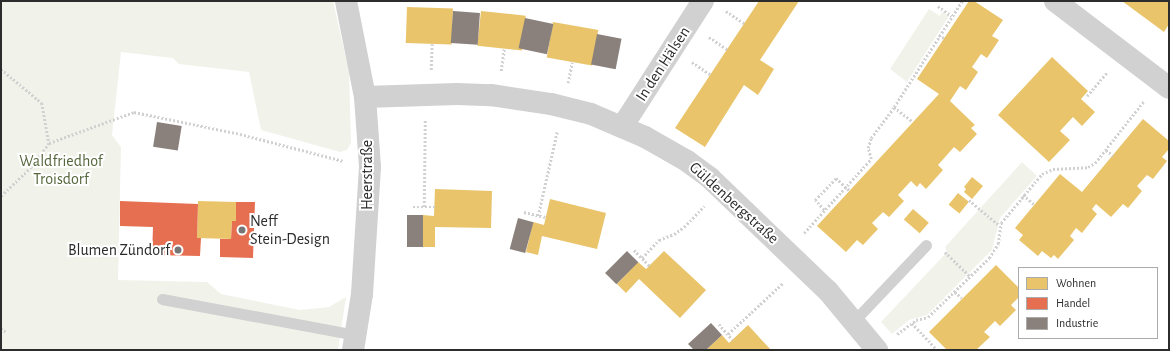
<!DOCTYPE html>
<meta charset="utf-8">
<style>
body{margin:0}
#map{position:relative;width:1170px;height:351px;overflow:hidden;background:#fff;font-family:"Alegreya Sans",sans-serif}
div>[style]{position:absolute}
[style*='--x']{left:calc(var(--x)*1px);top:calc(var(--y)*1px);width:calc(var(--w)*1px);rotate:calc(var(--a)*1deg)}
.green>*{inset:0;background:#f1f3eb}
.homes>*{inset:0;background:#e9c46a;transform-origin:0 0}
.shops>*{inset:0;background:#e76f51}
.industry>*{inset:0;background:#8a817c;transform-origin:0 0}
.path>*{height:2.5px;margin-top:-1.25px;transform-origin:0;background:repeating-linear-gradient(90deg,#d1d1d1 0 2px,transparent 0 4px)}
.service>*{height:11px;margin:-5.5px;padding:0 5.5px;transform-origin:5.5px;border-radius:5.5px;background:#d1d1d1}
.minor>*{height:22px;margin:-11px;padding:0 11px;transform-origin:11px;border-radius:11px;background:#d1d1d1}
.dots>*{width:11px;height:11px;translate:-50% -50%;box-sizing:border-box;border:2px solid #fff;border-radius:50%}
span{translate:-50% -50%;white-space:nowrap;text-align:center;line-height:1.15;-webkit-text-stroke:4px #fff;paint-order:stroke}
.street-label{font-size:16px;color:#2c2c2c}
.park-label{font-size:16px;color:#55663c}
.poi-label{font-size:16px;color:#2c2c2c}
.left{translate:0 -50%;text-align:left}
.right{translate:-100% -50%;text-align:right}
.frame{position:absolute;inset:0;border:2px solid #2c2c2c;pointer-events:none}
.legend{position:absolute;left:1018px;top:267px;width:140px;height:72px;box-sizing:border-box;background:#fff;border:1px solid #ababab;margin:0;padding:5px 7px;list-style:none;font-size:12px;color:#2c2c2c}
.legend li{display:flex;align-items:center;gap:8px;height:20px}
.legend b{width:20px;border:1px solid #ababab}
</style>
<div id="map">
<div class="green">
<i style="clip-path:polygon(1px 1px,333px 1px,349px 72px,351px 143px,347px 150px,340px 152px,261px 130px,249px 72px,179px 64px,173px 58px,121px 52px,112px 135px,121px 147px,118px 280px,207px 282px,221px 294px,300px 310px,329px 307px,346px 297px,338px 350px,1px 350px)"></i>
<i style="clip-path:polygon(929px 9px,940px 16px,942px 12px,949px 16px,907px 82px,890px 69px)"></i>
<i style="clip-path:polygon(1022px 162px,1037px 176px,1000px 218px,992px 250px,927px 315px,909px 320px,892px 334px,881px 322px,947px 252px,945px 247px)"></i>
</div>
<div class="homes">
<i style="clip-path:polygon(759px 1px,799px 1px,760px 60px,774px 69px,758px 95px,744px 85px,705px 147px,675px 128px)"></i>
<i style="clip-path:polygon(969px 1px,974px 1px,1003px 20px,992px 36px,999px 40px,987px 58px,981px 54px,972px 67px,978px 72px,966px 90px,960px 86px,950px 101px,975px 125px,971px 128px,977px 134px,960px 152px,954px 147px,938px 165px,943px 170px,926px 189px,920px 183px,917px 187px,911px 181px,898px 195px,904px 201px,889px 217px,883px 212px,872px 223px,878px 229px,863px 245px,857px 240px,846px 252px,817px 226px,939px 94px,917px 79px)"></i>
<i style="clip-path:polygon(1122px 1px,1169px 1px,1169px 24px,1164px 32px)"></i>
<i style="left:407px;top:7px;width:46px;height:36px;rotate:2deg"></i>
<i style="left:481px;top:11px;width:45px;height:35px;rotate:6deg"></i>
<i style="left:553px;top:22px;width:46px;height:36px;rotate:10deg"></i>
<i style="clip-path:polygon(1052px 57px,1088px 91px,1081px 99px,1095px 112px,1082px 126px,1073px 117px,1060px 131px,1070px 140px,1049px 162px,998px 115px)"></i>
<i style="clip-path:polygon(1143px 119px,1169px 141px,1169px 149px,1162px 157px,1167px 161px,1153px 179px,1147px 175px,1137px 186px,1142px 191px,1128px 208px,1123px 204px,1111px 217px,1096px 204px,1092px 209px,1097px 214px,1082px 233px,1076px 228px,1070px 236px,1074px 240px,1058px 259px,1054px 255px,1051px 258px,1042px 251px,1038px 256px,1019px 240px,1023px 235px,1015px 228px,1060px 174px,1082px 192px)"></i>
<i style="clip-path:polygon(972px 177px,983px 186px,972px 199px,964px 192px,966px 189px,964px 187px)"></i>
<i style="clip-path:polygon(435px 189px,492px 191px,491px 228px,435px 227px,435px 247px,422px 247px,423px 215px,434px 216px)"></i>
<i style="left:958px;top:193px;width:14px;height:15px;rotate:39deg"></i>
<i style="clip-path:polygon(550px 199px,606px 213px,597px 249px,542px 236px,538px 255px,526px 252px,533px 222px,544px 225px)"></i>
<i style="clip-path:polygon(198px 201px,236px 202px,236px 221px,232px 221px,231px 239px,197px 238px)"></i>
<i style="left:913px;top:209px;width:21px;height:14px;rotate:41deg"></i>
<i style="clip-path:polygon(664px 251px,706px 290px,680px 318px,639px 279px,626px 293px,617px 284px,638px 262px,646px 269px)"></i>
<i style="clip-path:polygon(996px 265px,1019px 288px,1019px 297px,1011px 305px,1016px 310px,1000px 326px,995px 321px,984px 332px,990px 337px,976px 350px,947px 350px,929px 332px)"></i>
<i style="clip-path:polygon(748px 325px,771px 350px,706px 350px,722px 335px,729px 343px)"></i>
</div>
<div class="shops">
<i style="clip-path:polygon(120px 201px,198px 204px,197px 238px,201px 238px,200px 256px,152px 255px,153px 227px,120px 226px)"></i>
<i style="clip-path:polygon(236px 202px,255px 202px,253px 258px,220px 257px,220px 239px,231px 239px,232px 221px,236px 221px)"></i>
</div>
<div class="industry">
<i style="left:453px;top:11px;width:27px;height:32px;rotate:4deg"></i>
<i style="left:525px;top:18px;width:29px;height:31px;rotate:12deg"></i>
<i style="left:597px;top:34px;width:25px;height:31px;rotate:11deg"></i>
<i style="left:157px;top:122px;width:25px;height:25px;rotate:9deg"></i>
<i style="left:407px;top:215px;width:16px;height:32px"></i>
<i style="left:518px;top:218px;width:16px;height:32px;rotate:15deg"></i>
<i style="left:627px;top:251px;width:16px;height:31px;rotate:45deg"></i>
<i style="clip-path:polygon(711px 323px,722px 335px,706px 350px,694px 350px,688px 344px)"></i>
</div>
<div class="path">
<i style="--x:938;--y:6;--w:17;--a:36"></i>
<i style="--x:726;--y:11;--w:22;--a:34"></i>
<i style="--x:939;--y:35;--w:6;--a:31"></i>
<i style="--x:709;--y:37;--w:22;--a:34"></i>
<i style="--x:692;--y:62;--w:22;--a:34"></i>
<i style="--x:1;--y:69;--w:53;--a:39.7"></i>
<i style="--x:42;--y:103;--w:41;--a:80.1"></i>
<i style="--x:431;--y:70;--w:26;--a:-88"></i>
<i style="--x:501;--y:71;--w:22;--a:-82"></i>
<i style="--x:568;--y:83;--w:21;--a:-79"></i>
<i style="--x:1087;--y:96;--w:31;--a:-50"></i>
<i style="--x:894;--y:107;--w:23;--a:38"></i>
<i style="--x:1106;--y:150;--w:9;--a:36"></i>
<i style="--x:1023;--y:195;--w:14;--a:39"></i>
<i style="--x:1;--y:196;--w:42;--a:-44"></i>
<i style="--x:31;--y:167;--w:30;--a:-53"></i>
<i style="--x:49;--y:143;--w:90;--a:-20"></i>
<i style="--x:134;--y:112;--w:108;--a:11.7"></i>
<i style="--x:240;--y:134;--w:107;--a:14.6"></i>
<i style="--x:969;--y:200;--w:40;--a:40"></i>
<i style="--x:413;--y:207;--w:22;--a:0"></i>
<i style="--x:424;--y:207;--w:88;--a:-89.3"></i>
<i style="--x:824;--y:210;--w:13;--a:-132"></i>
<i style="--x:815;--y:200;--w:30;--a:-46"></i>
<i style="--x:836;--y:178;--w:18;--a:43"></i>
<i style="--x:524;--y:212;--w:22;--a:13"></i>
<i style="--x:538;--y:216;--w:86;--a:-77.3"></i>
<i style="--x:804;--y:233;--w:100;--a:-47.8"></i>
<i style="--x:871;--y:159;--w:11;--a:-105"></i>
<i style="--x:868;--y:148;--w:10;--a:-73"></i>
<i style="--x:871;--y:138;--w:39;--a:-53"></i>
<i style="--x:894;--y:107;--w:126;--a:-57.3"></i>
<i style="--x:634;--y:250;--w:23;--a:45"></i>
<i style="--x:945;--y:252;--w:36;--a:44"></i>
<i style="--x:642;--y:258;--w:25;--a:-47"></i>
<i style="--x:659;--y:240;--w:16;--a:-22"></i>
<i style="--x:674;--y:234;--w:12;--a:-35"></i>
<i style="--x:684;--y:227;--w:29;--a:-46"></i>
<i style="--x:955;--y:292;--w:9;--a:41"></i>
<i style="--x:912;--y:323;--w:34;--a:47"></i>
<i style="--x:719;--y:324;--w:21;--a:49"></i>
<i style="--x:1;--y:328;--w:6;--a:39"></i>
<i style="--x:728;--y:334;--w:75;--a:-42.8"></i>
<i style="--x:897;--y:334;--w:24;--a:-36"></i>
<i style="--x:916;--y:320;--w:12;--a:-14"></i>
<i style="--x:928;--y:317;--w:85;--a:-44"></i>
<i style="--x:989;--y:258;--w:17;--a:-57"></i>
<i style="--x:998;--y:244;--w:21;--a:-82"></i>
<i style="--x:1001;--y:223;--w:64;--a:-50.1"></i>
<i style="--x:1042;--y:174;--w:12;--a:-24"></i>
<i style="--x:1053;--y:169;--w:35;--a:-3"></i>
<i style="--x:1088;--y:167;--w:8;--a:-30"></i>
<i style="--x:1095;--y:163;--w:79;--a:-51.7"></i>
</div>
<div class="service">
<i style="--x:162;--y:299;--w:198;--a:10.5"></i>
<i style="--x:853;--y:322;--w:106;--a:-46.5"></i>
</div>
<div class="minor">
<i style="--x:346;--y:1;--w:98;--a:78.8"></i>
<i style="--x:365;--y:97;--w:70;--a:85.9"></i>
<i style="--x:370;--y:167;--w:127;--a:93.6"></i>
<i style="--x:362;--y:294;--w:57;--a:99.1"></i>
<i style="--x:1055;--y:1;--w:143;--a:37.3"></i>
<i style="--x:365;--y:97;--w:92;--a:-1.9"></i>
<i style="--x:457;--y:94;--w:34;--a:2"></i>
<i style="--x:491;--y:95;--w:61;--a:8.5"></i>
<i style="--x:551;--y:104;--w:41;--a:14"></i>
<i style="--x:591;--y:114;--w:59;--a:23.1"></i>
<i style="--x:645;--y:137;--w:48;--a:29.7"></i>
<i style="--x:687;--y:161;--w:29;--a:36"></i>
<i style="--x:710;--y:178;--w:163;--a:43.8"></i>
<i style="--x:828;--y:291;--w:77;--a:50.3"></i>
<i style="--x:622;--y:127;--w:150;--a:-57.3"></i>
</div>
<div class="dots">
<i style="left:242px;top:230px;background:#767676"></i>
<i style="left:178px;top:250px;background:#767676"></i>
</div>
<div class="street-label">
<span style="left:663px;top:64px;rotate:-57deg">In den Hälsen</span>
<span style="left:367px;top:175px;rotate:-90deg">Heerstraße</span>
<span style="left:734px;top:203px;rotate:42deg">Güldenbergstraße</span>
</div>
<div class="park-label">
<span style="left:61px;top:170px">Waldfriedhof<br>Troisdorf</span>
</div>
<div class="poi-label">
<span class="left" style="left:250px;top:230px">Neff<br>Stein-Design</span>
<span class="right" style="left:170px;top:250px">Blumen Zündorf</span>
</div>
<div class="frame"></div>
<ul class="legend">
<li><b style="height:11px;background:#e9c46a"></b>Wohnen</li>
<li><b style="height:11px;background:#e76f51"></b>Handel</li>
<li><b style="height:11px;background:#8a817c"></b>Industrie</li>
</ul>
</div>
